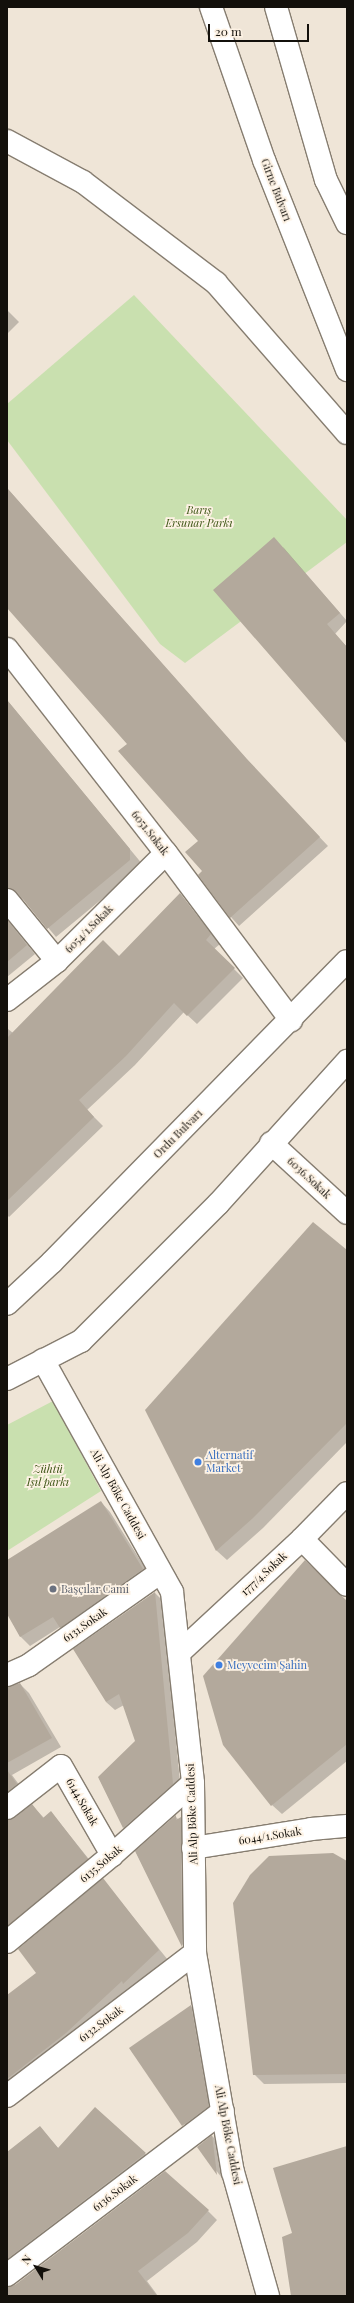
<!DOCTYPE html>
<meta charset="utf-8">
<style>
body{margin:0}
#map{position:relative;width:354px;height:2303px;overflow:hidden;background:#efe5d7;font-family:"Playfair Display",serif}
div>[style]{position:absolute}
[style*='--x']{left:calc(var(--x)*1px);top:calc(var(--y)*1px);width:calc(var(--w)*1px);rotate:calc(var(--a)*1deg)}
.green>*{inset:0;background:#c9e0af}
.shadow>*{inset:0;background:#0003}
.building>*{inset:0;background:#b3a99c}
.roads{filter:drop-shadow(1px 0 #867d70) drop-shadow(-1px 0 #867d70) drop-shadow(0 1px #867d70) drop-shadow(0 -1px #867d70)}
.minor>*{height:22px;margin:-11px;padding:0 11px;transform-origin:11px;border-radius:11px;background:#fff}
.secondary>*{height:22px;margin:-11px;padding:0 11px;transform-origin:11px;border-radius:11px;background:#fff}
.primary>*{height:22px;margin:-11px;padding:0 11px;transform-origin:11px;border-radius:11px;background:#fff}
.trunk>*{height:22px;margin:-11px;padding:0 11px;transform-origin:11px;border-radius:11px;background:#fff}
.dots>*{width:11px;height:11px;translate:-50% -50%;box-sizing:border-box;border:2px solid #fdf2e4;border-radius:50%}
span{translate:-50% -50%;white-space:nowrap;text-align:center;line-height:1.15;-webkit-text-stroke:3.5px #fdf2e4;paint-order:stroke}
.street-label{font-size:11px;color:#13100b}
.park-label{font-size:11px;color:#3c5414;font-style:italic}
.shop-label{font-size:11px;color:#366cbe}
.left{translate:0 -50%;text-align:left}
.worship-label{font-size:11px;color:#5b616d}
.frame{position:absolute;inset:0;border:8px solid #13100b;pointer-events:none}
.north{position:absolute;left:16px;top:2247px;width:40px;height:40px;-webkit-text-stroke:3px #fdf2e4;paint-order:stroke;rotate:307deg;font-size:11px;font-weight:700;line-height:16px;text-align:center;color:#13100b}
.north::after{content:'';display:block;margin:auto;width:14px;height:18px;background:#13100b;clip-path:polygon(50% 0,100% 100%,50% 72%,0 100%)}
.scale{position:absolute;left:208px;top:24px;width:101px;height:18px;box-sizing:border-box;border:2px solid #13100b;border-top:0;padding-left:5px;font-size:12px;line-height:14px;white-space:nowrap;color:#13100b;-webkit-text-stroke:3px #fdf2e4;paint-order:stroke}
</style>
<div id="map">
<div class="green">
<i style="clip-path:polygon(134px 295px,347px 520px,347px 542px,185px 663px,160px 644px,7px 440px,7px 404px)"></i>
<i style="clip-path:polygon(53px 1401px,101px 1491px,7px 1551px,7px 1425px)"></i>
</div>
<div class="shadow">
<i style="clip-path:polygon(7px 310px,19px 322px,7px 334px)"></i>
<i style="clip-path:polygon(7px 488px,255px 769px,328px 846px,239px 926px,231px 917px,203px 871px,199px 841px,128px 744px,7px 606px)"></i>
<i style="clip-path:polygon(283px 547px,347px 621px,335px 634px,347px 647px,347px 743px)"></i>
<i style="clip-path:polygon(7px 700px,143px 865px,56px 937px,24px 899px,15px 896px,7px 900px)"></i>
<i style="clip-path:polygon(180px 894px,220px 944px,214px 949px,243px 978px,197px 1024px,184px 1012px,135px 1065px,87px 1110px,103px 1126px,9px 1217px,7px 1215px,7px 1030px,8px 1029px,13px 1033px,119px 957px)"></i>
<i style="clip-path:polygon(7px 919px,35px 954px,7px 977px)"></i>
<i style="clip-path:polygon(347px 1251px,347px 1442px,263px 1528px,227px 1560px,217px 1551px,147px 1410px)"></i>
<i style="clip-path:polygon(101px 1502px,110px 1512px,152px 1579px,70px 1637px,60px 1627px,30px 1646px,20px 1636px,7px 1612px,7px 1562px)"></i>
<i style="clip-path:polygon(155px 1593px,163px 1601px,181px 1793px,133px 1836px,124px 1828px,99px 1778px,136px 1741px,124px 1705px,115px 1710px,106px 1702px)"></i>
<i style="clip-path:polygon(347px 1602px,347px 1761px,282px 1814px,272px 1805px)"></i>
<i style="clip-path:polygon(20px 1684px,29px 1693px,61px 1747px,12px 1775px,26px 1794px,7px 1810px,7px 1687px)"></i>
<i style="clip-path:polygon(32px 1805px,44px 1818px,51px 1812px,96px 1868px,7px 1938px,7px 1821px)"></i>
<i style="clip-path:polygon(176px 1817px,179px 1820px,181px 1818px,189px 1826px,191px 1954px,183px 1946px,136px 1852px)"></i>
<i style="clip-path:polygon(347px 1862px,347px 2083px,264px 2084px,254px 2074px)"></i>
<i style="clip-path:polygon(103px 1880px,168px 1960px,7px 2095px,7px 1997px,37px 1973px)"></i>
<i style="clip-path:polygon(191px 2006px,198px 2013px,215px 2113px,190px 2132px,130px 2049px)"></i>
<i style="clip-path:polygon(95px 2108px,155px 2163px,7px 2277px,7px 2153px,40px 2127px,59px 2149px)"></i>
<i style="clip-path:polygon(212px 2136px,221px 2145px,225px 2182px,198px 2147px)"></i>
<i style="clip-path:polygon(208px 2211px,217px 2220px,197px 2242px,147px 2281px,158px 2296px,7px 2296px,7px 2288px)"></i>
</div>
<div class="building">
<i style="clip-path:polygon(7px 488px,247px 759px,320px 837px,230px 918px,198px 875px,202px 871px,185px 852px,198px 841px,118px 751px,127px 744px,7px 608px)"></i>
<i style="clip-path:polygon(274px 537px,340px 613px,327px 624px,347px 647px,347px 744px,213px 590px)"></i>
<i style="clip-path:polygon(7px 700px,130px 849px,130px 860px,47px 929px,17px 892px,7px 888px)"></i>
<i style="clip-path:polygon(180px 893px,211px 934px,206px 940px,235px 968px,187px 1016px,174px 1003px,126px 1056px,79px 1100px,94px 1117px,7px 1201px,7px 1038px,103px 940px,119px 956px)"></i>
<i style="clip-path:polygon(7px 920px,27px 945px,7px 962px)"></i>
<i style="clip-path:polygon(313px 1222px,347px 1250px,347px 1423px,253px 1518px,216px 1551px,145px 1410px)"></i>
<i style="clip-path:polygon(101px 1501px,143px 1569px,60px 1628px,53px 1617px,20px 1637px,7px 1614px,7px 1560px)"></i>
<i style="clip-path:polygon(305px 1560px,347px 1601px,347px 1744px,271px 1806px,223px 1745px,203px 1676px)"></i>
<i style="clip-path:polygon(155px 1592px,173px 1784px,123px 1828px,98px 1777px,135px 1741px,119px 1694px,106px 1702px,73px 1649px)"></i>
<i style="clip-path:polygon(20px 1683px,52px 1738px,7px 1763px,7px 1687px)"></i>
<i style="clip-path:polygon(7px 1770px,17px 1784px,7px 1792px)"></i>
<i style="clip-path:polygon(32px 1804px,43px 1818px,51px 1811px,88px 1859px,7px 1926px,7px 1820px,15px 1818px)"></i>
<i style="clip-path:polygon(176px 1815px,176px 1820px,181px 1817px,182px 1947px,135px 1851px)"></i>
<i style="clip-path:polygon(333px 1853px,347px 1861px,347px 2074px,253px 2075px,233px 1903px,250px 1875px,269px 1856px)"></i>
<i style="clip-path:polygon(103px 1878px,159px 1950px,123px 1984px,122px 1981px,66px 2033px,7px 2079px,7px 1995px,36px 1973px,18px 1949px)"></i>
<i style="clip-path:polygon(191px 2005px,209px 2106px,182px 2126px,129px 2048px)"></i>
<i style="clip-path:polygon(95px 2107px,146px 2153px,7px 2259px,7px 2152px,40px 2126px,58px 2148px)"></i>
<i style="clip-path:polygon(212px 2135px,217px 2175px,197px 2147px)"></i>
<i style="clip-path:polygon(347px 2146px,347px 2296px,291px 2296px,282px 2237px,292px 2233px,273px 2168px)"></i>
<i style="clip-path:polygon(165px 2171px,209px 2210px,188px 2233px,138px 2271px,157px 2296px,7px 2296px,7px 2287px,15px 2285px)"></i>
</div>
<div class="roads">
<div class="minor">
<i style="--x:7;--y:649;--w:259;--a:52.1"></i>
<i style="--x:166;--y:853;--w:209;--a:53.2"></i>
<i style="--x:7;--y:900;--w:79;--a:50.7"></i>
<i style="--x:7;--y:1000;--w:63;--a:-38"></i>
<i style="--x:57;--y:961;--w:153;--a:-44.7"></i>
<i style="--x:271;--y:1143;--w:103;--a:42.6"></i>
<i style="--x:43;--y:1360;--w:265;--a:60.9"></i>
<i style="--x:172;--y:1592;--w:192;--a:83.7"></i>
<i style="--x:193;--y:1783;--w:170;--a:89.3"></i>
<i style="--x:195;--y:1953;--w:222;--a:80.2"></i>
<i style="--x:233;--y:2172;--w:129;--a:74.2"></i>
<i style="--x:302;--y:1539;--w:64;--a:45.6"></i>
<i style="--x:179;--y:1653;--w:168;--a:-42.8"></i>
<i style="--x:302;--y:1539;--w:64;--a:-45.6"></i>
<i style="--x:7;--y:1675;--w:24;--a:-24"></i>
<i style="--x:29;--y:1665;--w:161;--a:-35.2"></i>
<i style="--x:7;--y:1808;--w:68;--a:-37.9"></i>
<i style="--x:61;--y:1766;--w:103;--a:60.2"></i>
<i style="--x:193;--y:1848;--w:120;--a:-9.1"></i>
<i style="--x:311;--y:1829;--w:36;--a:-5"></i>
<i style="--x:7;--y:1942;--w:136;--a:-39.6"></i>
<i style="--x:112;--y:1855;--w:108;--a:-41.6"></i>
<i style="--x:7;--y:2096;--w:236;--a:-37.3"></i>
<i style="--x:7;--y:2275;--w:271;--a:-37.2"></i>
</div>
<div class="secondary">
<i style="--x:7;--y:1304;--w:62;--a:-43"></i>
<i style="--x:52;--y:1262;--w:421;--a:-45.6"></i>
<i style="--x:7;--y:1379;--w:83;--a:-27.2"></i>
<i style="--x:81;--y:1341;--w:194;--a:-45"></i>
<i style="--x:218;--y:1204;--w:193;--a:-47.9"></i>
</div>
<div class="primary">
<i style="--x:211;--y:7;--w:162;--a:70.9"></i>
<i style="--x:264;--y:160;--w:226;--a:68.4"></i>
<i style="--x:276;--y:7;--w:180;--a:73.9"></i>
<i style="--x:326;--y:180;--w:48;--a:64"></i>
</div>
<div class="trunk">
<i style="--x:7;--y:141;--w:86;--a:28.3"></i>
<i style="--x:83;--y:182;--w:167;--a:37.2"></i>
<i style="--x:216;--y:283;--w:199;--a:48.9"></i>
</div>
</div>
<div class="dots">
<i style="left:198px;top:1462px;background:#3f7fe0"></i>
<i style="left:53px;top:1589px;background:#6b7280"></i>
<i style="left:219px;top:1665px;background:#3f7fe0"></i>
</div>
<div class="street-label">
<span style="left:276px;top:190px;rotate:69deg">Girne Bulvarı</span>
<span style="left:150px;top:833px;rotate:52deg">6051.Sokak</span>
<span style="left:89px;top:929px;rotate:-45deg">6054/1.Sokak</span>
<span style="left:178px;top:1134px;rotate:-45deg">Ordu Bulvarı</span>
<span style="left:309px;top:1178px;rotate:43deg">6036.Sokak</span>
<span style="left:118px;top:1494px;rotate:61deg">Ali Alp Böke Caddesi</span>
<span style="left:264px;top:1574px;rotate:-43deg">1777/4.Sokak</span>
<span style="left:85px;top:1625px;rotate:-35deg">6131.Sokak</span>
<span style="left:82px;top:1802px;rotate:60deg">6144.Sokak</span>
<span style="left:192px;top:1814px;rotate:-92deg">Ali Alp Böke Caddesi</span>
<span style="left:270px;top:1836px;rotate:-9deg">6044/1.Sokak</span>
<span style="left:101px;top:1864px;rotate:-40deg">6135.Sokak</span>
<span style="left:101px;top:2024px;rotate:-37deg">6132.Sokak</span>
<span style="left:228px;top:2135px;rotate:79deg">Ali Alp Böke Caddesi</span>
<span style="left:115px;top:2193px;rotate:-37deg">6136.Sokak</span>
</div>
<div class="park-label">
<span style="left:199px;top:517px">Barış<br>Ersunar Parkı</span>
<span style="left:48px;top:1476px">Zühtü<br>Işıl parkı</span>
</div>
<div class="shop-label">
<span class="left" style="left:206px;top:1462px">Alternatif<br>Market</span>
<span class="left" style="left:227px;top:1665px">Meyvecim Şahin</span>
</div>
<div class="worship-label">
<span class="left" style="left:61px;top:1589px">Başçılar Cami</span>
</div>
<div class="frame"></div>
<div class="north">N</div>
<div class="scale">20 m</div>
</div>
